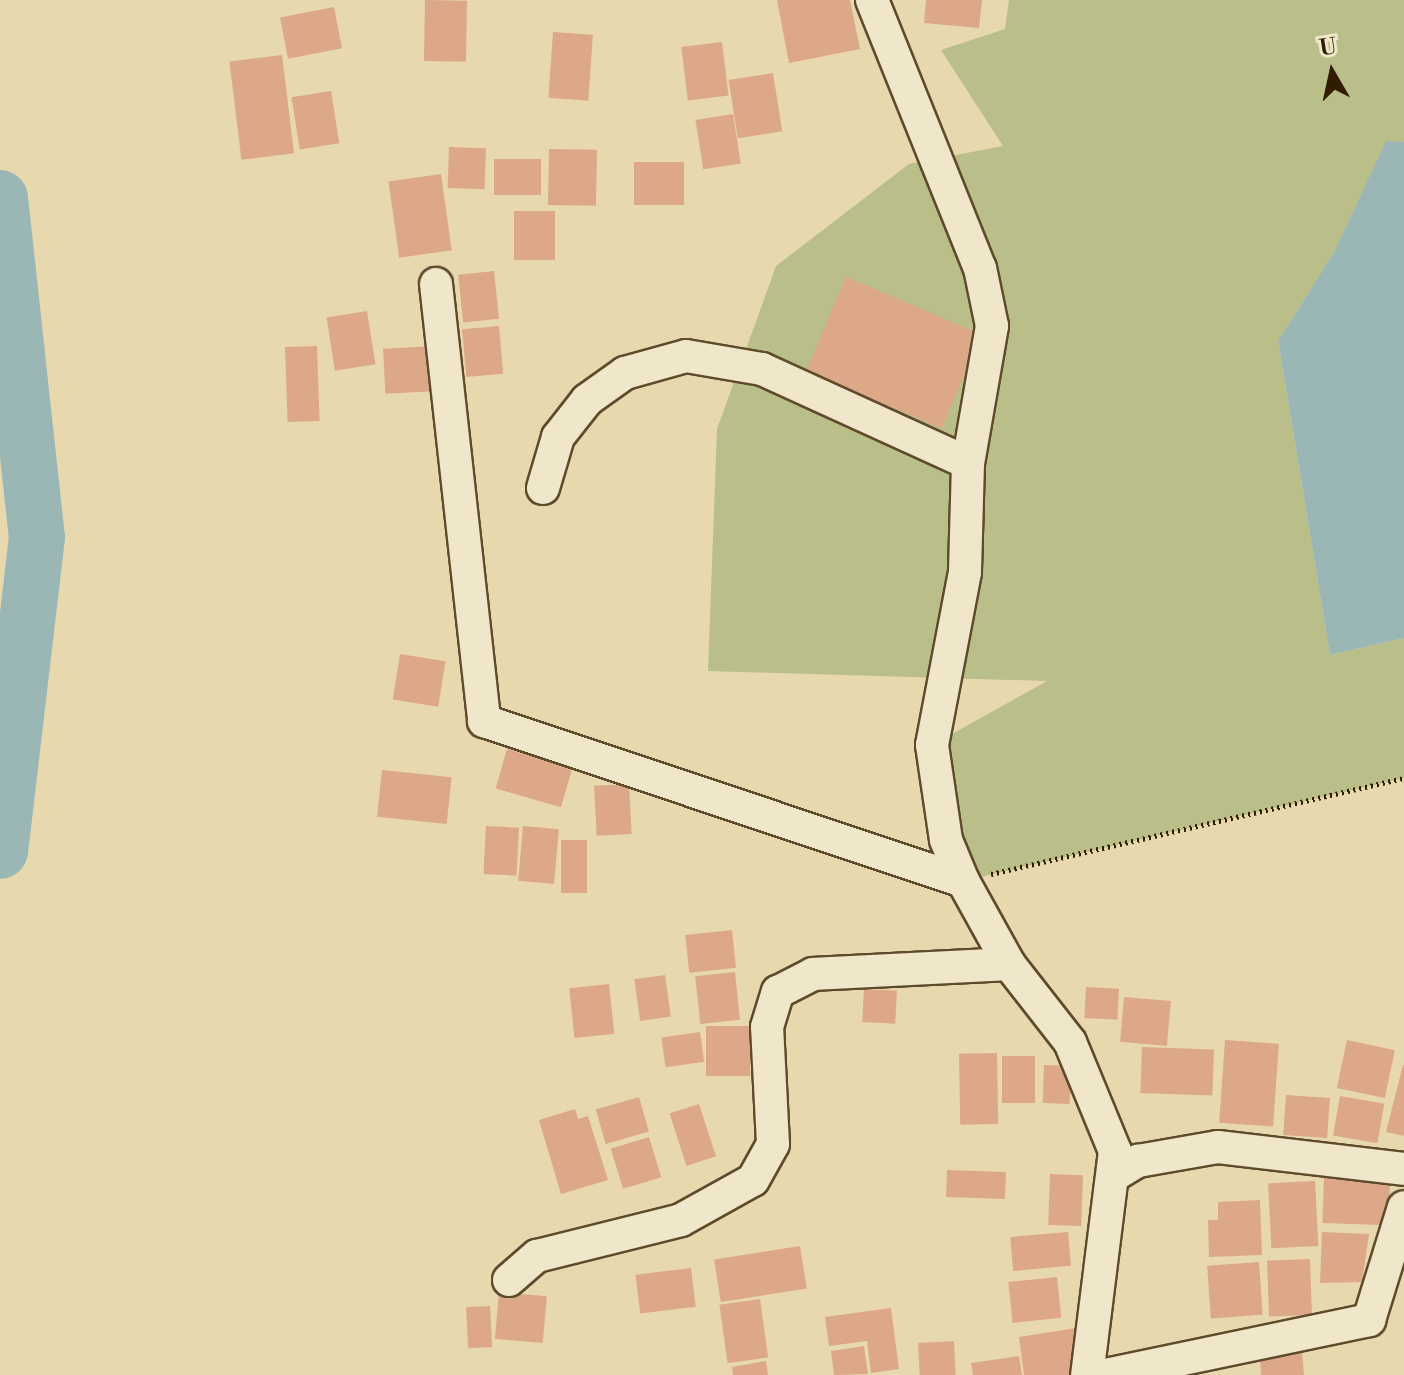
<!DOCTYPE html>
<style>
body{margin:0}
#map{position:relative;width:1404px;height:1375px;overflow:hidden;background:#e8d8ae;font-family:"Libre Bodoni",serif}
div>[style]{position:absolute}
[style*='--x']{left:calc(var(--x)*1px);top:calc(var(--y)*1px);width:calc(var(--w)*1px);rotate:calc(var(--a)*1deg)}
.green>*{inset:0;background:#babe88}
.water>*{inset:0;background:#9bb7b5}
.river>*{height:56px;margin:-28px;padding:0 28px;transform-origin:28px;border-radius:28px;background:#9bb7b5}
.building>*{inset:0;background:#dda887;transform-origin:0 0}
.path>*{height:5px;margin-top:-2.5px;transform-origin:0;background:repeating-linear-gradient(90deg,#301c00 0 2px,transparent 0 6px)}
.roads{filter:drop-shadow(2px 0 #5e4b2c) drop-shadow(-2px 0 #5e4b2c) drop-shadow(0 2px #5e4b2c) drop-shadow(0 -2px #5e4b2c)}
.minor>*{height:32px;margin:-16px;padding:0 16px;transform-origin:16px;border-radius:16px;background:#f0e6ca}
span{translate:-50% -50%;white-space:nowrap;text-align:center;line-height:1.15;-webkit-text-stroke:6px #f0e6ca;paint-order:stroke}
.north{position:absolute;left:1292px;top:32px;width:80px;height:80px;-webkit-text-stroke:6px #f0e6ca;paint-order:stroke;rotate:351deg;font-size:22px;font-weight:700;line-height:32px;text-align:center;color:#301c00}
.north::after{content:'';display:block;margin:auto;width:28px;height:36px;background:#301c00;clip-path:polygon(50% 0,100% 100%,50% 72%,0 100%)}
</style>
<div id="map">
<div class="green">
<i style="clip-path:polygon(1009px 0,1404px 0,1404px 142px,1386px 142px,1334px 252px,1278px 341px,1330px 655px,1404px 638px,1404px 778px,963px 881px,932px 745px,1047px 681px,708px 671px,717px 429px,776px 266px,909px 164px,1003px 146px,941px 50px,1005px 29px)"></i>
</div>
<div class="water">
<i style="clip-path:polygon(1386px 141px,1404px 142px,1404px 638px,1330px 655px,1278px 341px,1334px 252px)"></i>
</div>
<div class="river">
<i style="--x:0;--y:198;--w:341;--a:83.8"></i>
<i style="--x:37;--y:537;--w:316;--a:96.7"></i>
</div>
<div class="building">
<i style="left:425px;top:0;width:42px;height:61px;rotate:1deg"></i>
<i style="clip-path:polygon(777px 0,850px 0,860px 49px,789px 63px)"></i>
<i style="clip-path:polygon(926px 0,982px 0,979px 28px,924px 23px)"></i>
<i style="left:334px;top:7px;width:42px;height:55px;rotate:79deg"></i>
<i style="left:553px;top:32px;width:40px;height:66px;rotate:4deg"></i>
<i style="left:722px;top:42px;width:54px;height:41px;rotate:83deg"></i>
<i style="left:282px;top:55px;width:99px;height:53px;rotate:83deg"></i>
<i style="left:773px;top:73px;width:59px;height:45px;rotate:81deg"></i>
<i style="left:331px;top:91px;width:53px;height:40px;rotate:81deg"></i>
<i style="left:733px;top:114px;width:50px;height:38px;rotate:81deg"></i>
<i style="left:449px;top:147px;width:37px;height:41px;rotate:2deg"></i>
<i style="left:549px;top:149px;width:48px;height:56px;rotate:1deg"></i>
<i style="left:494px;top:159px;width:47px;height:36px"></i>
<i style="left:634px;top:162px;width:50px;height:43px"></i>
<i style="left:441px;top:174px;width:77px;height:53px;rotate:82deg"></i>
<i style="left:555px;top:211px;width:49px;height:41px;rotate:90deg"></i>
<i style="left:494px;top:271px;width:48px;height:36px;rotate:84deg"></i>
<i style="left:846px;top:277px;width:147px;height:102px;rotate:23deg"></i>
<i style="left:367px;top:311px;width:54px;height:41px;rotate:81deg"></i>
<i style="left:499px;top:326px;width:48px;height:37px;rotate:85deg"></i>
<i style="left:317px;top:346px;width:75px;height:32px;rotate:88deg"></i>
<i style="left:435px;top:346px;width:45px;height:52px;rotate:87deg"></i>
<i style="left:400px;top:654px;width:46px;height:46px;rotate:9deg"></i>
<i style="left:507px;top:749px;width:68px;height:41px;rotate:16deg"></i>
<i style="left:382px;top:770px;width:70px;height:47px;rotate:6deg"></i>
<i style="left:629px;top:784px;width:50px;height:35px;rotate:87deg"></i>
<i style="left:486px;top:826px;width:33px;height:48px;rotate:3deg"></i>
<i style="left:523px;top:826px;width:36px;height:55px;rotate:5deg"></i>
<i style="left:561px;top:840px;width:26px;height:53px"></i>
<i style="left:732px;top:930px;width:38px;height:47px;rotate:84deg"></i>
<i style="left:735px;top:972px;width:48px;height:40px;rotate:84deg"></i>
<i style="left:665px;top:975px;width:42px;height:31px;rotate:82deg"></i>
<i style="left:609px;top:984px;width:50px;height:40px;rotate:84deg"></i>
<i style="left:1086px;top:987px;width:33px;height:31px;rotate:3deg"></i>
<i style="left:864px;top:989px;width:33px;height:33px;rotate:3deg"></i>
<i style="left:1124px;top:997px;width:47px;height:45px;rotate:5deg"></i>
<i style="left:706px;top:1026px;width:44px;height:50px"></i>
<i style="left:700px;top:1032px;width:30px;height:39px;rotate:82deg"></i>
<i style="left:1225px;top:1040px;width:54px;height:83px;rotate:4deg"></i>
<i style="left:1347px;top:1040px;width:49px;height:49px;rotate:12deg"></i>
<i style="left:1142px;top:1047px;width:72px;height:46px;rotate:2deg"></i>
<i style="left:997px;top:1053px;width:71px;height:38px;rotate:89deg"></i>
<i style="left:1002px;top:1056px;width:33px;height:47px"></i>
<i style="left:1044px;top:1065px;width:27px;height:38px;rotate:2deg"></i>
<i style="clip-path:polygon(1403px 1065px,1404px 1065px,1404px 1136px,1386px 1132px)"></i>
<i style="left:1286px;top:1095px;width:44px;height:40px;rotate:4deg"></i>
<i style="left:1340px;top:1096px;width:45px;height:40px;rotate:10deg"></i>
<i style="left:639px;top:1097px;width:36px;height:45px;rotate:74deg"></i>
<i style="left:699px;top:1104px;width:55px;height:31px;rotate:72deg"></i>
<i style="clip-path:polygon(575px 1109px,578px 1119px,588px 1116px,608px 1180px,561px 1194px,539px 1120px)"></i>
<i style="left:649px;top:1137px;width:42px;height:40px;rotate:73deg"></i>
<i style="left:947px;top:1170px;width:59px;height:27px;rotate:2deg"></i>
<i style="left:1050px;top:1174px;width:33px;height:51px;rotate:2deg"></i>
<i style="left:1324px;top:1178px;width:66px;height:45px;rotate:2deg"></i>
<i style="left:1315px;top:1181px;width:65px;height:47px;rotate:87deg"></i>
<i style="clip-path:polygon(1260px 1200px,1262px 1255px,1209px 1257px,1208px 1220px,1218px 1220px,1218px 1202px)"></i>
<i style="left:1068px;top:1232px;width:34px;height:58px;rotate:85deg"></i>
<i style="clip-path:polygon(1322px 1232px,1369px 1234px,1362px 1282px,1320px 1283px)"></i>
<i style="left:800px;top:1246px;width:43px;height:87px;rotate:81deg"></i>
<i style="left:1310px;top:1259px;width:56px;height:43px;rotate:88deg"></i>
<i style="left:1259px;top:1262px;width:53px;height:52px;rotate:86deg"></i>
<i style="left:691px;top:1268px;width:39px;height:56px;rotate:83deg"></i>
<i style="left:1057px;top:1277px;width:41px;height:49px;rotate:84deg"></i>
<i style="left:499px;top:1292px;width:48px;height:47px;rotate:5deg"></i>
<i style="left:760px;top:1299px;width:59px;height:41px;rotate:82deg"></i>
<i style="left:490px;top:1306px;width:41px;height:24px;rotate:87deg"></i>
<i style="clip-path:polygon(891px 1308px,899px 1369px,871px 1373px,867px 1341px,829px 1346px,825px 1317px)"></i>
<i style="clip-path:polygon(1076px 1328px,1081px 1375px,1024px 1375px,1019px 1337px)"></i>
<i style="left:954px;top:1341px;width:34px;height:36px;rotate:87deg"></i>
<i style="clip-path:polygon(864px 1346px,868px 1374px,834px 1375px,831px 1351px)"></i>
<i style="clip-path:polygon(1302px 1353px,1304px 1375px,1261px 1375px,1260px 1356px)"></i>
<i style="clip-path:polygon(1019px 1356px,1022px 1375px,973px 1375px,971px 1363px)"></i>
<i style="clip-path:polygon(766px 1361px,768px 1375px,733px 1375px,732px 1367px)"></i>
</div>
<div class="path">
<i style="--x:991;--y:874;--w:424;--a:-13.1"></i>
</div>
<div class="roads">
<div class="minor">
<i style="--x:872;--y:0;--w:289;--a:68.1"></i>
<i style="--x:980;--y:268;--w:59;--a:78.3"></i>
<i style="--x:992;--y:326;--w:139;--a:99.9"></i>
<i style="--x:968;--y:463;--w:109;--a:91.6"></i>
<i style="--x:965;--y:572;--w:176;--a:100.8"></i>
<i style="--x:932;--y:745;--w:96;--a:81.6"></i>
<i style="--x:946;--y:840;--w:44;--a:67.5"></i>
<i style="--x:963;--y:881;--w:95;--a:61"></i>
<i style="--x:1009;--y:964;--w:99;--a:52"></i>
<i style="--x:1070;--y:1042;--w:118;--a:67.6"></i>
<i style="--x:1115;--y:1151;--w:226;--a:97.1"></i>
<i style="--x:436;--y:284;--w:440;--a:83.7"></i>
<i style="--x:484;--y:721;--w:505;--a:18.47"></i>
<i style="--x:543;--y:488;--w:53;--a:-73.6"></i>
<i style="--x:558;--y:437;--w:47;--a:-51.9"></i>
<i style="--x:587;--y:400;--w:47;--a:-35.4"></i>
<i style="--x:625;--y:373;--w:63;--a:-15.6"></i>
<i style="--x:686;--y:356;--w:77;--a:9.7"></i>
<i style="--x:762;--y:369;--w:226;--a:24.5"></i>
<i style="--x:1116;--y:1174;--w:26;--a:-31"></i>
<i style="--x:1138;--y:1161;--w:81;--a:-9.9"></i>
<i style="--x:1218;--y:1147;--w:187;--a:6.7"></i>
<i style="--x:509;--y:1280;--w:37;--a:-41"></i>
<i style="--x:537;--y:1256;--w:148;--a:-14"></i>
<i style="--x:681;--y:1220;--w:82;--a:-29.1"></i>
<i style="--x:753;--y:1180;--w:41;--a:-60.9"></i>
<i style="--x:773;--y:1144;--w:117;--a:-92.9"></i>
<i style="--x:767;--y:1027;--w:37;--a:-73"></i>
<i style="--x:778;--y:992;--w:39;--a:-27"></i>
<i style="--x:813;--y:974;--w:196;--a:-2.9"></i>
<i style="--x:1106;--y:1375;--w:269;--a:-11.8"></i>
<i style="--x:1369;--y:1320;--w:118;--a:-72.8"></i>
</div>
</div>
<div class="north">U</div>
</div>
